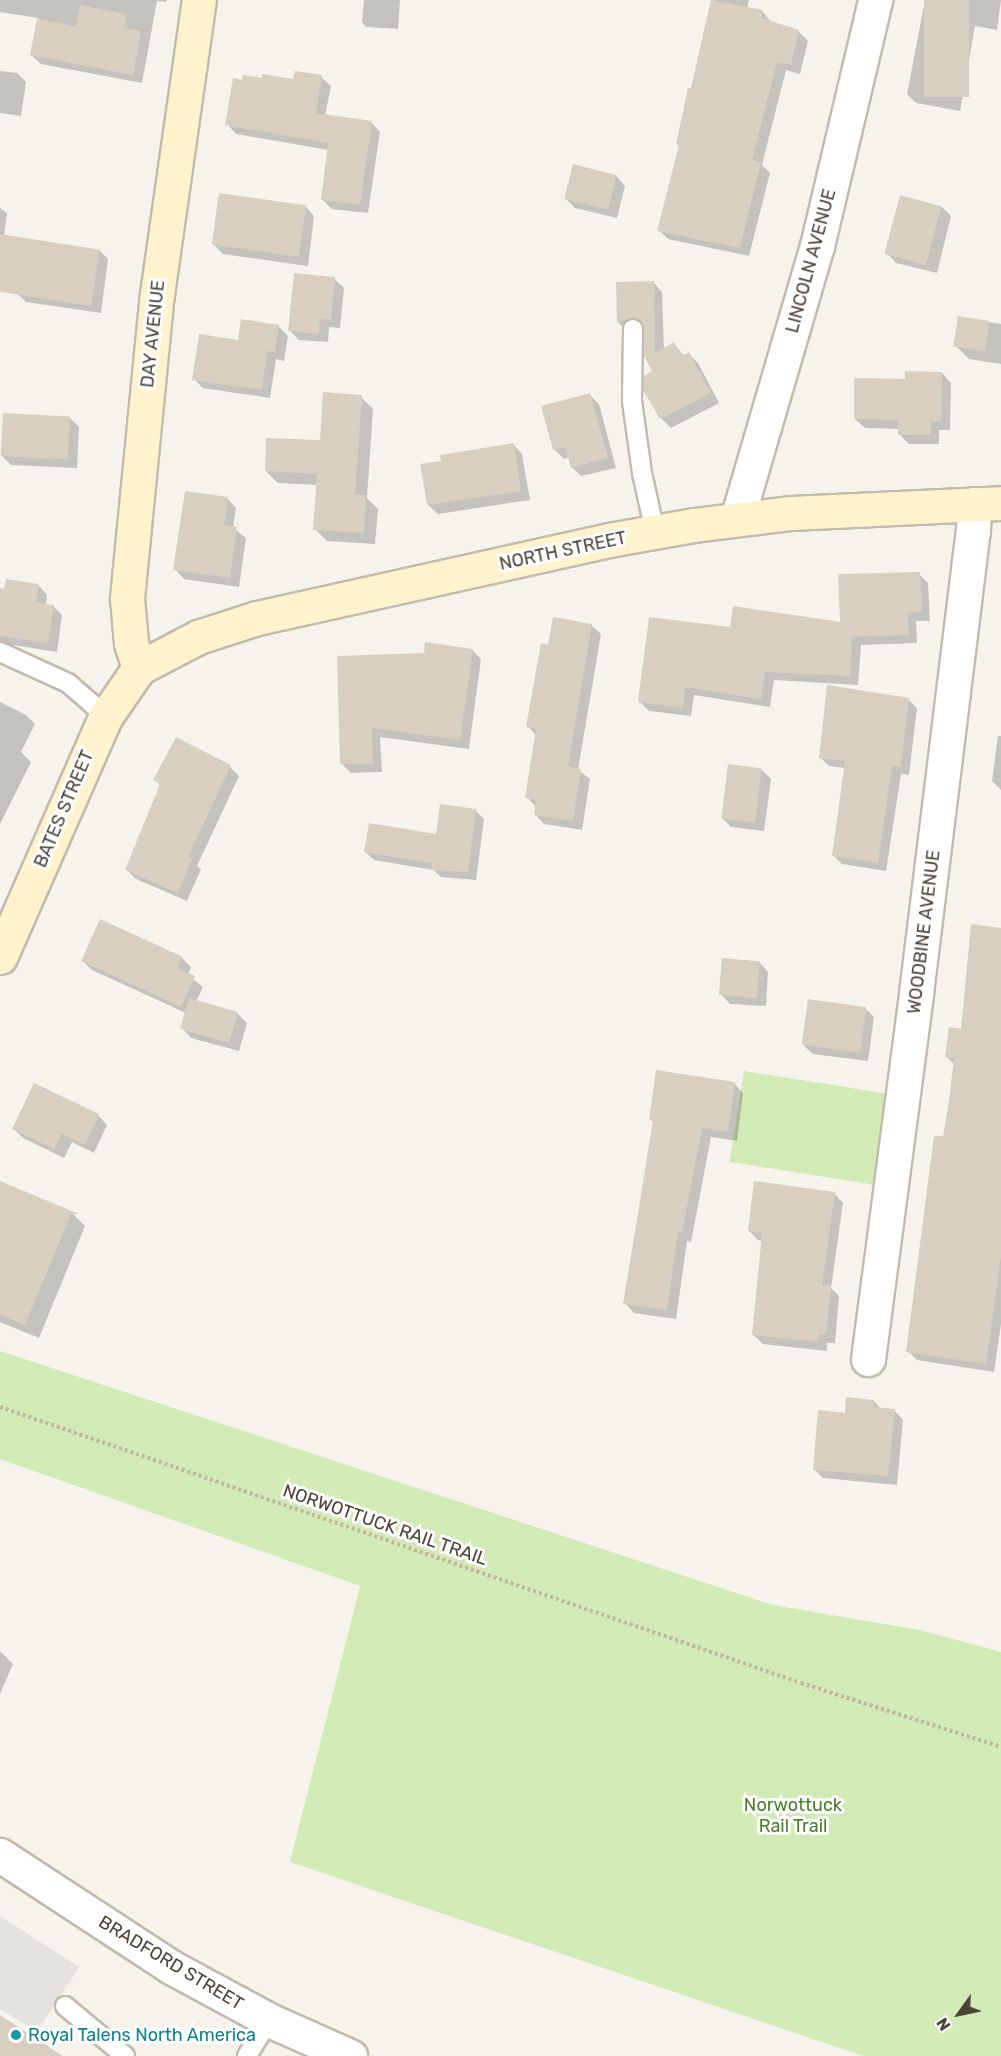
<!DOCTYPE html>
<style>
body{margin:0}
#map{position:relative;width:1001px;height:2056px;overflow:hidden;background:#f6f3ec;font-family:Rubik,sans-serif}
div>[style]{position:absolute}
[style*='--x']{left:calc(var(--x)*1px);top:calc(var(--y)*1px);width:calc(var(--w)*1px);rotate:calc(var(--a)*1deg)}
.green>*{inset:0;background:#d2eab5;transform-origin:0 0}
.parking>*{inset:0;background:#e5e3e0}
.shadow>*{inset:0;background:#0003}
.building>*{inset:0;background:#d8cfc1;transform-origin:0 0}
.path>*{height:4px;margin-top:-2px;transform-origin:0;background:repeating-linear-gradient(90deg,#c4b79f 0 3px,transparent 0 6px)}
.roads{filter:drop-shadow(2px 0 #c2bbae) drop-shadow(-2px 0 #c2bbae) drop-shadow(0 2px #c2bbae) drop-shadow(0 -2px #c2bbae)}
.lane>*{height:18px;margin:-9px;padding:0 9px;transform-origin:9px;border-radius:9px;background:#fff}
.street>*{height:33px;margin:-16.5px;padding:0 16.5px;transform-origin:16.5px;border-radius:16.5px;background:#fff}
.secondary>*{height:33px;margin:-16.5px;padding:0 16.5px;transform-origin:16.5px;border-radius:16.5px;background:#fff3cd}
.dots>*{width:16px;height:16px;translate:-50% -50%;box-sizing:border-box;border:3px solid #fff;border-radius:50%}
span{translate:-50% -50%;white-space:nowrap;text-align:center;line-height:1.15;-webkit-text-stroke:6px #fff;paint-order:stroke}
.street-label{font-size:18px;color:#4b4439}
.park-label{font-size:18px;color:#4a7f2a}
.culture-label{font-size:18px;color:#0d838f}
.left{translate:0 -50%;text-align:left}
.north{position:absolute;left:929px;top:1984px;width:60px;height:60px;-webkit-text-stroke:4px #fff;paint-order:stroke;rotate:237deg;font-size:16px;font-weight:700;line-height:24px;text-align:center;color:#4b4439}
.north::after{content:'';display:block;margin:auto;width:21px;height:27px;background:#4b4439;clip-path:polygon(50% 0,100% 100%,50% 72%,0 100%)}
</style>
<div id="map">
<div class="green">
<i style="left:744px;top:1071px;width:145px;height:92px;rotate:9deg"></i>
<i style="clip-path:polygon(0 1351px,773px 1605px,920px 1630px,1001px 1652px,1001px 2056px,863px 2056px,290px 1862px,360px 1586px,0 1459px)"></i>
</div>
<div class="parking">
<i style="clip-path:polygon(0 1916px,79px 1967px,37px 2032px,0 2009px)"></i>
</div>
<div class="shadow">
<i style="clip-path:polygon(0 0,167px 0,166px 2px,157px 1px,142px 83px,41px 64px,31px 55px,38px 18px,0 12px)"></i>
<i style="clip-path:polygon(364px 0,400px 0,398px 29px,366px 27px,362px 22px)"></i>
<i style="clip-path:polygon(713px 0,749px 0,747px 8px,762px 11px,771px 22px,798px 31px,808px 41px,800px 74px,786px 70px,762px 165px,770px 173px,749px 256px,668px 239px,659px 230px,680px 147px,677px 144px)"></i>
<i style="clip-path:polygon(925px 0,1001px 0,997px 30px,975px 26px,960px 111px,916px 103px,907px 94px)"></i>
<i style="clip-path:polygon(0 71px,17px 73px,26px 82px,21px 116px,0 113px)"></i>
<i style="clip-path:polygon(321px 77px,331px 86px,325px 116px,371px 122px,380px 132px,368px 213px,332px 209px,323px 200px,329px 150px,236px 134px,227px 124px,243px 81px,294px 81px)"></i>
<i style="clip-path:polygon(616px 176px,625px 186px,617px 218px,575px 208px,566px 199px)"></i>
<i style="clip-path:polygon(305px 206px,314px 216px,308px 266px,223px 254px,214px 245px)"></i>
<i style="clip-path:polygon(942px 207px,951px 216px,937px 273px,896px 263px,887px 253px)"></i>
<i style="clip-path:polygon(0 208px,7px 213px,3px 243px,0 242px)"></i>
<i style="clip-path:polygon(99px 250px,108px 259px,101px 313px,26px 302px,17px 293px)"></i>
<i style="clip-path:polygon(334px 279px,344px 288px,340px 328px,329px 327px,328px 342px,299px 340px,290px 331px)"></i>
<i style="clip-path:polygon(653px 282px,662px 292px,664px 350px,674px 344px,684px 356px,689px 354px,698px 363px,719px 403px,671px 428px,661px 418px,645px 389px,654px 372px,645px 326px,628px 332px,619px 323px,618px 283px)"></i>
<i style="clip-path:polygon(959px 318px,1001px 324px,1001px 364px,969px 359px,956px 346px)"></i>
<i style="clip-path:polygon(278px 326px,288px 336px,284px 361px,276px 359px,270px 398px,203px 388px,194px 379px,239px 342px)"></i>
<i style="clip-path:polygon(942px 373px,951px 383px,950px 430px,939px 430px,939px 444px,909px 444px,900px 435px,900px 429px,865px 428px,855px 419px)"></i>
<i style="clip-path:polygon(590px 395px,599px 404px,616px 468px,581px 476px,572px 467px,570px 457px,564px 459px,554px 449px)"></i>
<i style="clip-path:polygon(361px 397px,373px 409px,367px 498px,378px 509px,375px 544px,327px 541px,315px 529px,318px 485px,278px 483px,266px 471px,321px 442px)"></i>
<i style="clip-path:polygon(70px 418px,79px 427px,77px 468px,11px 465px,2px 456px)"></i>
<i style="clip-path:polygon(513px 444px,522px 454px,530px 500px,438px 514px,428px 505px,443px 462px)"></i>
<i style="clip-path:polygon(227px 498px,236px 508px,233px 528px,246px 538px,239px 587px,184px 579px,175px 569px)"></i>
<i style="clip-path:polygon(919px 574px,928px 583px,930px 621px,916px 621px,917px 643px,861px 645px,858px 685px,774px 680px,770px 707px,694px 695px,691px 716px,649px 711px,640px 702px,731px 629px,841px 623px)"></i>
<i style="clip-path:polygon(38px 585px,47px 595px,46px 605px,53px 606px,62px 615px,57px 652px,0 643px,0 590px)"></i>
<i style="clip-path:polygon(591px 625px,601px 634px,578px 770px,590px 779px,582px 830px,544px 824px,535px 814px,536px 807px,527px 797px,536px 735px,528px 726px,549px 646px)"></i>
<i style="clip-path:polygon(472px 650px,481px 659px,469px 749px,380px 737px,382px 772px,351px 773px,342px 764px,425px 654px)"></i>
<i style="clip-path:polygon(908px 699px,917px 708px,909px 775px,901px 774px,886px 871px,842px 864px,833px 855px,846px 768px,829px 766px,820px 757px)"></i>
<i style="clip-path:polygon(0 702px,26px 715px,35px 724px,21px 752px,31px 762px,0 824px)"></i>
<i style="clip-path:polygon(998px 736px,1001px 736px,1001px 790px,992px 781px)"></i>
<i style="clip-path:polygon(230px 767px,239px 776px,197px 866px,201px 869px,187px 901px,136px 879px,127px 870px,161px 786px,155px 780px)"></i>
<i style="clip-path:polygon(762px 770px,771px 779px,764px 831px,731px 827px,722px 818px)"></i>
<i style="clip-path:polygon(475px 810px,484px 819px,476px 880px,441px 877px,434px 870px,374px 860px,365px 852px,437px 836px)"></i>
<i style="clip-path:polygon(1001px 929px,1001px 1324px,994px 1372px,917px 1360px,908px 1351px,955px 1065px,947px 1057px,962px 1031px)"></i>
<i style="clip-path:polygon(182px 958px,191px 967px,188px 975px,203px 987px,196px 1002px,238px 1014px,247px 1023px,239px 1051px,191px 1038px,182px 1028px,186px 1013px,92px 970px,82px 960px)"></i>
<i style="clip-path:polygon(759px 962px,768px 972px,766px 1006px,730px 1004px,721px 994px)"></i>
<i style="clip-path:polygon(865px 1008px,874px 1017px,868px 1061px,813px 1054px,803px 1045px)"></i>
<i style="clip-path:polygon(734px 1083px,743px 1093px,737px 1141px,711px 1137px,691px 1242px,687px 1241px,676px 1319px,634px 1313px,625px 1303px,655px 1124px,651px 1120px)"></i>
<i style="clip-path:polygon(98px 1115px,107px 1125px,94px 1153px,72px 1142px,64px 1158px,23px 1138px,14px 1129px)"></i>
<i style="clip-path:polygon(0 1182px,72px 1213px,85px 1226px,39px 1338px,0 1322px)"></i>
<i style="clip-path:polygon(834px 1193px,843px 1203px,831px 1288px,839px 1296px,835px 1343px,827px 1343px,827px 1351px,763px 1344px,753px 1335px,763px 1241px,758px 1240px,749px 1231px)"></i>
<i style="clip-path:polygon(874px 1401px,881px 1409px,894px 1410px,903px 1420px,897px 1485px,823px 1478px,814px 1469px,846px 1415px)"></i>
<i style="clip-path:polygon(0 1651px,13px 1664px,0 1694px)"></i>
</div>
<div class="building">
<i style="clip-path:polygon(711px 0,763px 10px,761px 18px,799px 30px,791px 65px,777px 62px,752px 160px,761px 162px,740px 248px,657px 231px,679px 145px,676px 144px,688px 88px,691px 88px)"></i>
<i style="left:924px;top:0;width:45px;height:97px"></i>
<i style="clip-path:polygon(80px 5px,127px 14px,124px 28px,141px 31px,133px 75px,30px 55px,37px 19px,76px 26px)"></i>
<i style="clip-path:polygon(295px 71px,322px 75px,316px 113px,372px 121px,360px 205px,321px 200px,328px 143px,225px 125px,233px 78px,242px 80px,243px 75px,262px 78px,262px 74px,293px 79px)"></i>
<i style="left:573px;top:164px;width:45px;height:36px;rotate:14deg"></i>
<i style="left:219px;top:193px;width:88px;height:52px;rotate:8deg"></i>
<i style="left:900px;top:195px;width:43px;height:61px;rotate:15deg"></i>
<i style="left:0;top:234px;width:101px;height:57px;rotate:9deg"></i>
<i style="clip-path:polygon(294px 273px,335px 277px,331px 320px,320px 319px,319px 334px,288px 331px)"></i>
<i style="clip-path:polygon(654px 281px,655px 353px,674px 342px,682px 356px,689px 352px,711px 393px,660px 419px,643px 390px,644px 376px,652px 371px,644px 356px,643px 324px,634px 318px,617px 323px,616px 282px)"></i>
<i style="left:958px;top:316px;width:32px;height:31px;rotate:9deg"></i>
<i style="clip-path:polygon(241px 319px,279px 325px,275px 352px,267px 351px,262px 390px,192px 380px,199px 334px,238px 340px)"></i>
<i style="clip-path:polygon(905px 371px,942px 372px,941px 421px,931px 421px,931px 435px,898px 435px,898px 420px,854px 419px,854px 378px,905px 379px)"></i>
<i style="clip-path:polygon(323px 392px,362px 395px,355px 495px,366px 495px,364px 533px,313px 530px,317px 474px,265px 471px,266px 438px,320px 440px)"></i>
<i style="clip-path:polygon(590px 393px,608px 458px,571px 468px,565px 447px,553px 450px,541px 406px)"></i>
<i style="left:3px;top:413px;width:67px;height:43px;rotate:3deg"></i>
<i style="clip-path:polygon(514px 443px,521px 491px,427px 505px,420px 464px,441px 461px,440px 455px)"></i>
<i style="clip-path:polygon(185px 491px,228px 497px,224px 525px,237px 527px,230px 578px,173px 570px)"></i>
<i style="clip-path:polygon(920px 572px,922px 612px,908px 613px,909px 635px,852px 637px,850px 676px,765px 672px,761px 699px,685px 687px,683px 708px,638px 702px,649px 617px,730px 627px,733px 606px,840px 622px,838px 574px)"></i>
<i style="clip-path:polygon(6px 579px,39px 584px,36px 602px,54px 605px,48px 643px,0 636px,0 588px,4px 589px)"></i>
<i style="clip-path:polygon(553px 617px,592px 624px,568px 766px,581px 769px,573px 821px,534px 815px,536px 800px,525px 798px,536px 729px,526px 727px,541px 643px,548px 645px)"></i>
<i style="clip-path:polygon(425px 642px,473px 649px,460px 740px,372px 728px,373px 764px,340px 764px,337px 656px,424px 653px)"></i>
<i style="clip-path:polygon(827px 685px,909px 698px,901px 767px,892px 766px,878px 863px,832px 856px,845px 761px,819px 758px)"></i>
<i style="clip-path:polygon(176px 737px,231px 765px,188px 857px,192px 859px,178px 893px,125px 870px,160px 784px,153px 780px)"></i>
<i style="left:728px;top:764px;width:34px;height:55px;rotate:7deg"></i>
<i style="clip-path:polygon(440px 804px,476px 809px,468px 872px,431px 870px,432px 863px,364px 852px,369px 823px,436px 834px)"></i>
<i style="clip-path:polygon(100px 919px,183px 957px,177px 968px,195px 976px,181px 1007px,81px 961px)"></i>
<i style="clip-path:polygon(971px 924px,1001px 928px,1001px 1257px,986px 1364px,906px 1352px,934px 1136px,944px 1136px,948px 1110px,954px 1058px,945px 1057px,949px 1027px,961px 1029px)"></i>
<i style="left:722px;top:958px;width:38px;height:37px;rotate:5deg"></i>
<i style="left:189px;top:998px;width:51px;height:32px;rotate:16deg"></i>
<i style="left:808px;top:999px;width:59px;height:46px;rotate:8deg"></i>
<i style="clip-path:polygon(656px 1070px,735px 1082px,728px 1132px,702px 1128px,682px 1233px,678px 1232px,667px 1310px,623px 1304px,653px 1121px,649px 1120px)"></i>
<i style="clip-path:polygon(34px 1083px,99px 1114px,85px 1145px,62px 1134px,54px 1149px,12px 1129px)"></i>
<i style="clip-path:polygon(0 1181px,79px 1214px,71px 1214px,25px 1325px,0 1315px)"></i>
<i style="clip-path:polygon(754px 1181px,835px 1192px,822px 1285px,831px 1286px,826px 1335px,819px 1334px,818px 1342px,752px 1335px,762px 1233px,748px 1231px)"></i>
<i style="clip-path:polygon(846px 1397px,874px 1400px,874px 1407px,895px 1409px,888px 1476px,813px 1470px,818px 1410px,845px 1413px)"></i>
<i style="clip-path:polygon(0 2015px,63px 2056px,0 2056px)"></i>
</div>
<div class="path">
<i style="--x:0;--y:1407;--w:847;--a:19.01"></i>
<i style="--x:801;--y:1683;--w:210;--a:17.7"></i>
</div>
<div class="roads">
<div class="lane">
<i style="--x:633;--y:329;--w:72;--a:90.8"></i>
<i style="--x:632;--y:401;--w:73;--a:82.1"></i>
<i style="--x:642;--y:473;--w:60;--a:77.6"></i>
<i style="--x:0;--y:652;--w:75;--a:24.5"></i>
<i style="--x:68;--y:683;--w:50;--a:41"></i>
<i style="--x:65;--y:2006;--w:78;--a:39.8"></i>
<i style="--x:247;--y:2056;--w:42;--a:-58.6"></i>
</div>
<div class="street">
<i style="--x:737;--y:519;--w:284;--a:-73.7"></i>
<i style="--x:817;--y:246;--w:253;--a:-76.7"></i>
<i style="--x:868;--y:1359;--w:369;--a:-82.5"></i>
<i style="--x:916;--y:993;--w:465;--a:-83"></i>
<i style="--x:973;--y:532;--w:28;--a:-88"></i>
<i style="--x:0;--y:1855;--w:204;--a:33.2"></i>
<i style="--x:171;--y:1967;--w:111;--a:28.4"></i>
<i style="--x:269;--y:2020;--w:89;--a:24"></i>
</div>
<div class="secondary">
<i style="--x:139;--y:668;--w:26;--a:-108"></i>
<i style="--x:131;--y:643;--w:45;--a:-95.1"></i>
<i style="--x:127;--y:598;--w:305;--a:-84.4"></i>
<i style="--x:157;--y:294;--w:297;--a:-81.9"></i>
<i style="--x:0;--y:957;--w:263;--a:-66.3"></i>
<i style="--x:106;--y:716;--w:58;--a:-55.5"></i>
<i style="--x:139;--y:668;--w:67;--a:-27.7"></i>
<i style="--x:198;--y:637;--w:62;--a:-17.9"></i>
<i style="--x:257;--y:618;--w:361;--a:-12.5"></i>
<i style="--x:609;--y:540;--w:86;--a:-10"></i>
<i style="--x:694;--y:525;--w:98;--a:-7.1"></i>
<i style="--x:791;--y:513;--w:210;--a:-2.7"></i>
</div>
</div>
<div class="dots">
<i style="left:16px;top:2035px;background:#0f9aa8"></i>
</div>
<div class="street-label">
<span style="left:811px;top:261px;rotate:-75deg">LINCOLN AVENUE</span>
<span style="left:153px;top:334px;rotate:-84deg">DAY AVENUE</span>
<span style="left:563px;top:551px;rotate:-12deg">NORTH STREET</span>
<span style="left:64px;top:809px;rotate:-67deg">BATES STREET</span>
<span style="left:924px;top:932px;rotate:-83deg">WOODBINE AVENUE</span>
<span style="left:385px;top:1525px;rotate:19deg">NORWOTTUCK RAIL TRAIL</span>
<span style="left:171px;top:1963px;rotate:31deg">BRADFORD STREET</span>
</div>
<div class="park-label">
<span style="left:793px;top:1816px">Norwottuck<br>Rail Trail</span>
</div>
<div class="culture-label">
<span class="left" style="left:28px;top:2035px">Royal Talens North America</span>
</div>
<div class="north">N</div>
</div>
